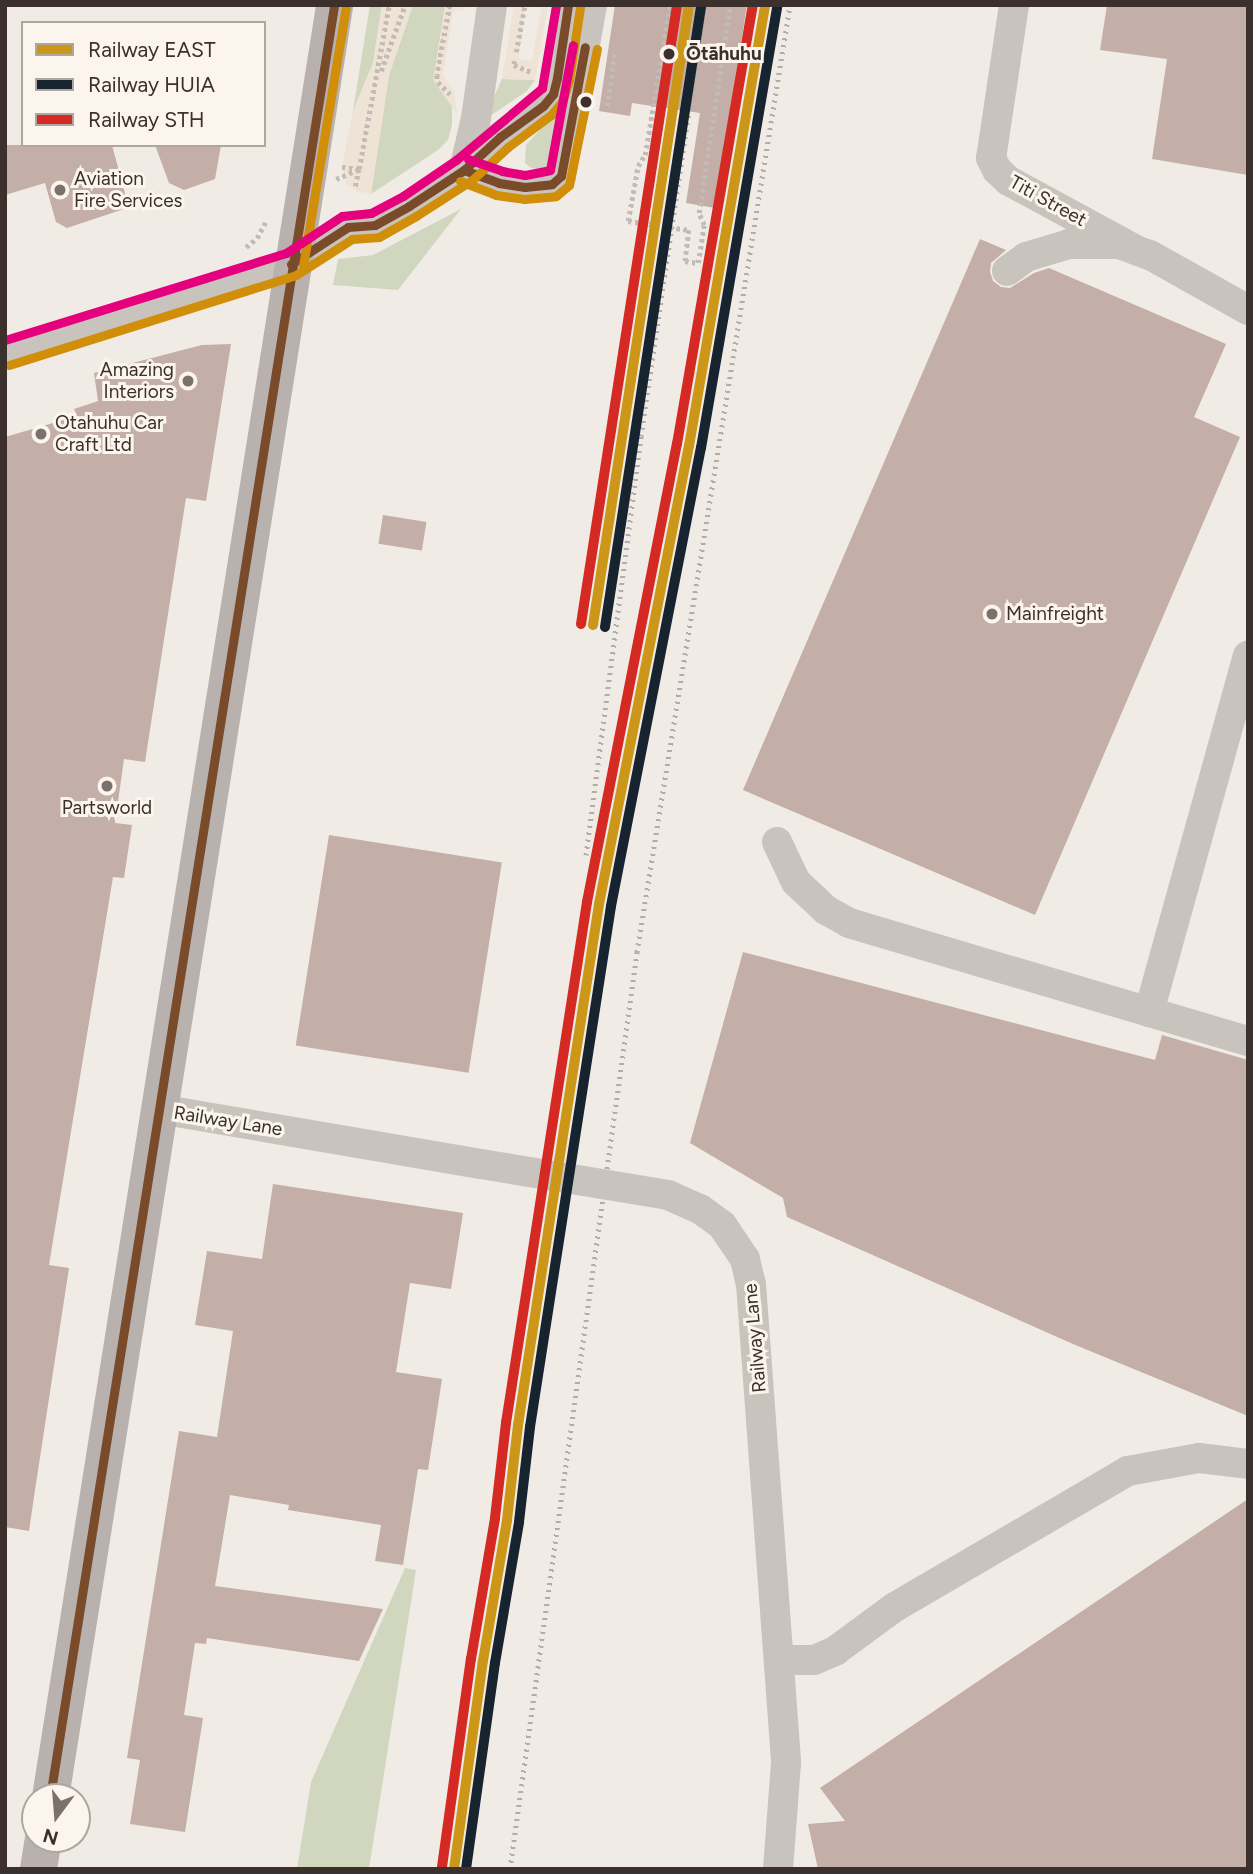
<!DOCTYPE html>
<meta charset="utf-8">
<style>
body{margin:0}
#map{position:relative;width:1253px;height:1874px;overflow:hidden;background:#f0ebe5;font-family:Figtree,sans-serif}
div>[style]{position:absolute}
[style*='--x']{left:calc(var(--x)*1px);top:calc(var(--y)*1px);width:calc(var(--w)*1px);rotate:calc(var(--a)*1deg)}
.green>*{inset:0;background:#d1d6bf}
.plaza>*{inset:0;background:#eee3d5}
.building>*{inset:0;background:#c3afa7;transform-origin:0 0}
.path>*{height:4.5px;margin-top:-2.25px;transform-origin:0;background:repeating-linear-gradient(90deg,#c2bbb6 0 3.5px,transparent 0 7px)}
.minor>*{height:30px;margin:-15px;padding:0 15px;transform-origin:15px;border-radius:15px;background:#c9c3be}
.major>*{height:37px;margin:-18.5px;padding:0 18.5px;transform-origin:18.5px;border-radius:18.5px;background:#b8b1ad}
.rail>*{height:5px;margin-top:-2.5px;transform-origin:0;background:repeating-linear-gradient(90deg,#b1aca8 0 2px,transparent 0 7px)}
.path-bridge>*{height:4.5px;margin-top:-2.25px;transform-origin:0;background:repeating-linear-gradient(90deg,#c2bbb6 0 3.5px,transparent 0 7px)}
.minor-bridge>*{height:30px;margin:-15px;padding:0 15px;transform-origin:15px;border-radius:15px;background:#c9c3be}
.bus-1>*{height:9px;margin:-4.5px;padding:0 4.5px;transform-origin:4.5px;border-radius:4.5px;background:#7a4b2a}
.bus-2>*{height:9px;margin:-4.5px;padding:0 4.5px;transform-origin:4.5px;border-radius:4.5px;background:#d18e09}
.bus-3>*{height:9px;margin:-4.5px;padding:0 4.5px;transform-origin:4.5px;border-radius:4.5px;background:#e5007d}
.rail-1>*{height:10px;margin:-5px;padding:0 5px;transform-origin:5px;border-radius:5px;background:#cc9719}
.rail-2>*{height:10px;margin:-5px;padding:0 5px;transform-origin:5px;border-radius:5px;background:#17232f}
.rail-3>*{height:10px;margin:-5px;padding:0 5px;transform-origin:5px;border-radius:5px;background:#d52923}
.dots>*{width:19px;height:19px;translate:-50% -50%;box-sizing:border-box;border:4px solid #fbf5ee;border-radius:50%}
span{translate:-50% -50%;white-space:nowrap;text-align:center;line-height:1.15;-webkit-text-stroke:6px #fbf5ee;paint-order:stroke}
.stop-label{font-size:19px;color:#3b302b;font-weight:700}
.left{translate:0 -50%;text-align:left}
.poi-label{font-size:19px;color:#3b302b}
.right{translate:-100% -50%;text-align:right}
.street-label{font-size:19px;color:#3b302b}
.frame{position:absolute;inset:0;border:7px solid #3b302b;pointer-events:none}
.legend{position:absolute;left:21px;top:21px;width:245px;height:126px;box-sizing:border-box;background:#fbf5ee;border:2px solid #aea6a0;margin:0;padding:9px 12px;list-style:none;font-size:21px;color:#3b302b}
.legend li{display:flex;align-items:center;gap:14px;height:35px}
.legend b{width:35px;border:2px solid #aea6a0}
.north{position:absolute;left:21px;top:1783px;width:70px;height:70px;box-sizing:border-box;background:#fbf5ee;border:2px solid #aea6a0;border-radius:50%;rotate:196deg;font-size:19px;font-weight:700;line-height:28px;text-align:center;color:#3b302b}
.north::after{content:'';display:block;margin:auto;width:24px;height:32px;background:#7a716c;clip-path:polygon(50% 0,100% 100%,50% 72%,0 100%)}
</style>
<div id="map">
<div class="green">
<i style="clip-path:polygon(370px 5px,382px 5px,373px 63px,353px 111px)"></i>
<i style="clip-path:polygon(413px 5px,450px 5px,440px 72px,452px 106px,452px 125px,448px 140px,438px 150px,371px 194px,389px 75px)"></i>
<i style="clip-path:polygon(502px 79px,535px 80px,527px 91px,490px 116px,489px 108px)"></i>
<i style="clip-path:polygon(560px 102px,554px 166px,546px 170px,531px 168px,525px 163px,526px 145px,549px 120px)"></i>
<i style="clip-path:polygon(461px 209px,398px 290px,333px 285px,338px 259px,373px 255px)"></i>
<i style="clip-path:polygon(405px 1568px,416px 1570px,369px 1869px,297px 1869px,311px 1782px)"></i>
</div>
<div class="plaza">
<i style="clip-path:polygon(382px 5px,413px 5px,389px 75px,371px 194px,356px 191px,346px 183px,342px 167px,353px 111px,373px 63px)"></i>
<i style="clip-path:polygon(445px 5px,466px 5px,465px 10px,453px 11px,443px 75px,454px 92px,457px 114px,433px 80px)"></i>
<i style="clip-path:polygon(514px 5px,526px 5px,518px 59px,532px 61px,542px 5px,548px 5px,535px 80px,502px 79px)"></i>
</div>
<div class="building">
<i style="clip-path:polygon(615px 5px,747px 5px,715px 208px,686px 203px,700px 113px,632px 103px,630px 116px,599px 111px)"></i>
<i style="clip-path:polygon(1107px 5px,1248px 5px,1248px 175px,1152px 159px,1167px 59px,1100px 50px)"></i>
<i style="clip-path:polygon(5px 145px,112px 145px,126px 197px,121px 210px,67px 228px,56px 222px,45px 183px,5px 195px)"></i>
<i style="clip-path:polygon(155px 145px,221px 145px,215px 179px,184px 190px,169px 183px)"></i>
<i style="clip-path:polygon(980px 239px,1006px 250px,991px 263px,990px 272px,993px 281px,1001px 287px,1010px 288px,1034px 273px,1049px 268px,1226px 344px,1194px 417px,1240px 437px,1035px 915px,743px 790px)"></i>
<i style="clip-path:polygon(231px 344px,206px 501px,186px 498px,145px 762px,124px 759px,115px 823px,132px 825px,124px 878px,113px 877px,49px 1265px,69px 1268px,35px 1490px,29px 1531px,5px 1527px,5px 437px,77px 416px,74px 409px,98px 401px,94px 373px,202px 345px)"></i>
<i style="left:383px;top:515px;width:44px;height:29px;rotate:9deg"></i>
<i style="left:329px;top:835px;width:175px;height:213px;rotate:9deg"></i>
<i style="clip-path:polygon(743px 952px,1155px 1060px,1162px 1035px,1248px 1060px,1248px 1416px,1073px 1344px,787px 1217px,783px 1198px,690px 1143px)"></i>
<i style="clip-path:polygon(273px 1184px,463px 1213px,451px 1289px,410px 1283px,396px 1372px,442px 1379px,428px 1470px,418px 1469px,403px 1565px,375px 1561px,381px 1525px,288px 1510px,289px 1505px,230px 1495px,215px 1586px,383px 1609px,359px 1661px,207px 1638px,206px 1644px,195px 1643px,184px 1715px,203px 1718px,185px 1832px,130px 1824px,140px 1760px,127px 1758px,179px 1431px,217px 1437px,233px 1331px,195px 1325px,207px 1251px,262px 1259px)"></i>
<i style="clip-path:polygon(1248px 1499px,1248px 1869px,818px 1869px,808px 1824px,845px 1821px,820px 1788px)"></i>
</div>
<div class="path">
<i style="--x:450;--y:5;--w:71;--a:100.5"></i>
<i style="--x:437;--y:75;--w:7;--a:82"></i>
<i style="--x:438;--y:82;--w:18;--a:45"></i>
<i style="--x:516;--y:52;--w:48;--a:-79.2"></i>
<i style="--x:515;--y:61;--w:4;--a:104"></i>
<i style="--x:514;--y:65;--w:18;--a:22"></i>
<i style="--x:381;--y:71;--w:70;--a:-70"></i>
<i style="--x:607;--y:106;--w:56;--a:-81.7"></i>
<i style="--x:342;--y:167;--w:17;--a:7"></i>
<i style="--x:359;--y:169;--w:20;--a:101"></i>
<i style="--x:336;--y:179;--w:25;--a:-23"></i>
<i style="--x:359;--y:169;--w:167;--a:-79.6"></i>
<i style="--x:628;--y:221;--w:56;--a:-79.7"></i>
<i style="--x:638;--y:166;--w:13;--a:-58"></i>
<i style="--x:645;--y:155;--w:152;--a:-80.5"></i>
<i style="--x:689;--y:230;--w:31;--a:97"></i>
<i style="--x:685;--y:261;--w:13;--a:9"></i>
<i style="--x:698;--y:263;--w:38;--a:-81"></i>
<i style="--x:704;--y:225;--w:13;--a:-113"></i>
<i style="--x:699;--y:213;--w:210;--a:-81.5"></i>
<i style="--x:246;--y:247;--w:14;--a:-39"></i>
<i style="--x:257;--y:238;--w:19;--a:-62"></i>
</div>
<div class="minor">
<i style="--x:1014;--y:5;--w:155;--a:98.5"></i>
<i style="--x:991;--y:158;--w:13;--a:63"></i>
<i style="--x:997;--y:170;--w:16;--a:43"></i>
<i style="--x:1009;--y:181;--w:145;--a:28.5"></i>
<i style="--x:464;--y:170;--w:37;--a:20"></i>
<i style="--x:499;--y:183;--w:26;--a:9"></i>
<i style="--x:525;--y:187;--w:27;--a:-6"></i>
<i style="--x:552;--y:184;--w:12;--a:-42"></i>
<i style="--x:561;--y:176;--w:174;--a:-79.7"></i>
<i style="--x:464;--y:170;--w:53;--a:-77"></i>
<i style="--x:476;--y:118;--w:114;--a:-81.9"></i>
<i style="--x:1007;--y:271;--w:24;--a:-36"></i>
<i style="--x:1026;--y:257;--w:45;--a:-16.8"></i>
<i style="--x:1069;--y:244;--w:50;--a:0"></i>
<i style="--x:1119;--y:244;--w:33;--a:20"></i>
<i style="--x:1150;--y:255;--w:112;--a:29.3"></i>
<i style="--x:5;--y:353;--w:300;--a:-17.3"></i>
<i style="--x:291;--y:264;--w:68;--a:-33"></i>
<i style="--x:348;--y:227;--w:27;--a:-4"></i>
<i style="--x:375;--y:225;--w:39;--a:-29"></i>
<i style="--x:409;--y:206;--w:66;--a:-33.2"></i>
<i style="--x:464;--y:170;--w:49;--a:-42.5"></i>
<i style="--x:500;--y:137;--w:53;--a:-35.8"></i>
<i style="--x:543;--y:106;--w:16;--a:-50"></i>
<i style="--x:553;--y:94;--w:16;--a:-76"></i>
<i style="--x:557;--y:78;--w:74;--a:-81.4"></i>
<i style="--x:777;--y:842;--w:44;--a:64.6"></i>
<i style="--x:796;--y:882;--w:41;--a:43"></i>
<i style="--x:826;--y:910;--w:26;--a:29"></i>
<i style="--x:849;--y:923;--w:416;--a:16.5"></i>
<i style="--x:1149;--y:1012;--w:370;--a:-74.5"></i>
<i style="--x:159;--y:1109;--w:327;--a:9.7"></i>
<i style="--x:668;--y:1195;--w:35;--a:24"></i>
<i style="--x:700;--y:1209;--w:27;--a:36"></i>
<i style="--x:722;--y:1225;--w:41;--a:55.9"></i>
<i style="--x:745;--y:1259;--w:26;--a:77"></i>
<i style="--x:751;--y:1284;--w:480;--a:85.8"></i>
<i style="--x:786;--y:1763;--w:106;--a:94.3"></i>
<i style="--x:779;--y:1660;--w:35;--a:0"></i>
<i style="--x:814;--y:1660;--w:23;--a:-23"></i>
<i style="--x:835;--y:1651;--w:74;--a:-36.3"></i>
<i style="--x:895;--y:1607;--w:270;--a:-30.3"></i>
<i style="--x:1128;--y:1471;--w:72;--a:-10.4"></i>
<i style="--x:1199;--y:1458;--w:49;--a:7"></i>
</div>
<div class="major">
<i style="--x:50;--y:1797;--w:1814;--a:-80.99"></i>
<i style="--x:38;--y:1869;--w:30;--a:-81"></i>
</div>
<div class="rail">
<i style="--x:586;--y:855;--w:423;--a:-82.5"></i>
<i style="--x:641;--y:436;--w:436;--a:-81.6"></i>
<i style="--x:510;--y:1869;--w:926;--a:-82.11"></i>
<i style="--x:637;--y:952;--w:959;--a:-80.82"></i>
</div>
<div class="path-bridge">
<i style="--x:628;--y:221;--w:62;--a:8.4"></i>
</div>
<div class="minor-bridge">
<i style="--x:481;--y:1164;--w:190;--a:9.4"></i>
</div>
<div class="bus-1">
<i style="--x:464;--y:170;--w:37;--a:20"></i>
<i style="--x:499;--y:183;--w:26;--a:9"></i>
<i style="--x:525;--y:187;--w:27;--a:-6"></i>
<i style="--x:552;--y:184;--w:12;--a:-42"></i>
<i style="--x:561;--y:176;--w:131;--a:-79.5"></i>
<i style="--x:291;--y:264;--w:68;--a:-33"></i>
<i style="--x:348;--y:227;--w:27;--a:-4"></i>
<i style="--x:375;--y:225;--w:39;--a:-29"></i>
<i style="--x:409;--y:206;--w:66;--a:-33.2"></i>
<i style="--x:464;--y:170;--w:49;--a:-42.5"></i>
<i style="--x:500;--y:137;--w:53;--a:-35.8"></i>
<i style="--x:543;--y:106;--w:16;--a:-50"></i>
<i style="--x:553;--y:94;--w:16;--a:-76"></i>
<i style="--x:557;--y:78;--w:74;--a:-81.4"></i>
<i style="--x:50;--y:1797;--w:1814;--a:-80.99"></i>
</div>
<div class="bus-2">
<i style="--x:460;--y:181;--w:39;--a:21"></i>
<i style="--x:496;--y:195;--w:28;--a:8"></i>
<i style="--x:524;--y:199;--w:32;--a:-5"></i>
<i style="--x:556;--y:196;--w:17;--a:-40"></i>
<i style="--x:569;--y:185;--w:139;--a:-78.4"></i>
<i style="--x:303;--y:266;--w:263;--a:-80.6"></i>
<i style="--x:9;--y:365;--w:301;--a:-17.4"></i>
<i style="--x:296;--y:275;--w:67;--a:-32.7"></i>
<i style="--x:352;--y:239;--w:27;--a:-4"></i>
<i style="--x:379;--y:237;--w:43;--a:-29.6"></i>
<i style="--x:416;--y:216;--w:67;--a:-32.7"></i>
<i style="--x:472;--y:180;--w:49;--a:-42.5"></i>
<i style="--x:508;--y:147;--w:54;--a:-36.7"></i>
<i style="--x:551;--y:115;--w:17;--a:-50"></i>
<i style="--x:562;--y:102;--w:23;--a:-72"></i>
<i style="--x:569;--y:80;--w:74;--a:-81.4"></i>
</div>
<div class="bus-3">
<i style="--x:468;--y:159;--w:36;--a:19"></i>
<i style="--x:502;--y:171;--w:23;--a:10"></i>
<i style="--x:525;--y:175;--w:25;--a:-11"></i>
<i style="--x:550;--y:170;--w:127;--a:-79.6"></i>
<i style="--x:5;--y:340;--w:294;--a:-17.2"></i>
<i style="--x:286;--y:253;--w:67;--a:-33.5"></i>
<i style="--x:342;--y:216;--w:29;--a:-6"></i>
<i style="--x:371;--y:213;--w:36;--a:-28"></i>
<i style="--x:403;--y:196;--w:64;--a:-34.2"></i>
<i style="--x:456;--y:160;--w:112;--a:-39.9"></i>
<i style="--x:542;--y:88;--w:84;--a:-80.4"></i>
</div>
<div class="rail-1">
<i style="--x:593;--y:625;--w:627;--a:-81.2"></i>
<i style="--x:454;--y:1869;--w:210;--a:-82.1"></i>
<i style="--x:483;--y:1661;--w:143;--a:-80.3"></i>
<i style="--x:507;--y:1520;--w:96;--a:-83.4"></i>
<i style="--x:518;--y:1425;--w:527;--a:-81.16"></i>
<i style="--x:599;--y:904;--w:467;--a:-78.9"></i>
<i style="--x:689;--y:446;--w:448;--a:-80.2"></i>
</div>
<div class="rail-2">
<i style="--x:605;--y:627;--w:627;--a:-81.2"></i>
<i style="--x:466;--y:1869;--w:208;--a:-82"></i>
<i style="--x:495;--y:1663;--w:143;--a:-80.3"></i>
<i style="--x:519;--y:1522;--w:96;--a:-83.4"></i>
<i style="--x:530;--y:1427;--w:527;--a:-81.16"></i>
<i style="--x:611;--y:906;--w:467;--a:-78.9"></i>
<i style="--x:701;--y:448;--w:448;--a:-80.2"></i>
</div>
<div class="rail-3">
<i style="--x:581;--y:624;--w:626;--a:-81.18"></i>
<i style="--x:442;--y:1867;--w:210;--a:-82.1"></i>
<i style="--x:471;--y:1659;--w:143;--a:-80.3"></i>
<i style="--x:495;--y:1518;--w:96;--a:-83.4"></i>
<i style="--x:506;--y:1423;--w:527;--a:-81.16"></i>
<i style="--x:587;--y:902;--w:467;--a:-78.9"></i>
<i style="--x:677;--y:444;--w:446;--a:-80.2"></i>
</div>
<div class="dots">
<i style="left:669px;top:54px;background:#3b302b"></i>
<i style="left:586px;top:102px;background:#3b302b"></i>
<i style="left:60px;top:190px;background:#7a716c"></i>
<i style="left:188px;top:381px;background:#7a716c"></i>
<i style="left:41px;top:434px;background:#7a716c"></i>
<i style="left:992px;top:614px;background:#7a716c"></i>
<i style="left:107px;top:786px;background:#7a716c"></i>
</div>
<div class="stop-label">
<span class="left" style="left:686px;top:54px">Ōtāhuhu</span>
</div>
<div class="poi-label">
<span class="left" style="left:74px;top:190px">Aviation<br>Fire Services</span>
<span class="right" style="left:174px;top:381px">Amazing<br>Interiors</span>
<span class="left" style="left:55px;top:434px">Otahuhu Car<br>Craft Ltd</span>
<span class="left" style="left:1006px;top:614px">Mainfreight</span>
<span style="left:107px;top:808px">Partsworld</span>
</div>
<div class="street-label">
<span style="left:1048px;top:201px;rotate:29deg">Titi Street</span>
<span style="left:228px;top:1121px;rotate:9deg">Railway Lane</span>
<span style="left:755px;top:1338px;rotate:-95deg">Railway Lane</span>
</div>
<div class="frame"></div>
<ul class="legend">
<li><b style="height:9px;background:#cc9719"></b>Railway EAST</li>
<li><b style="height:9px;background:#17232f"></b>Railway HUIA</li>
<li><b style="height:9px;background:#d52923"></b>Railway STH</li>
</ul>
<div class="north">N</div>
</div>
